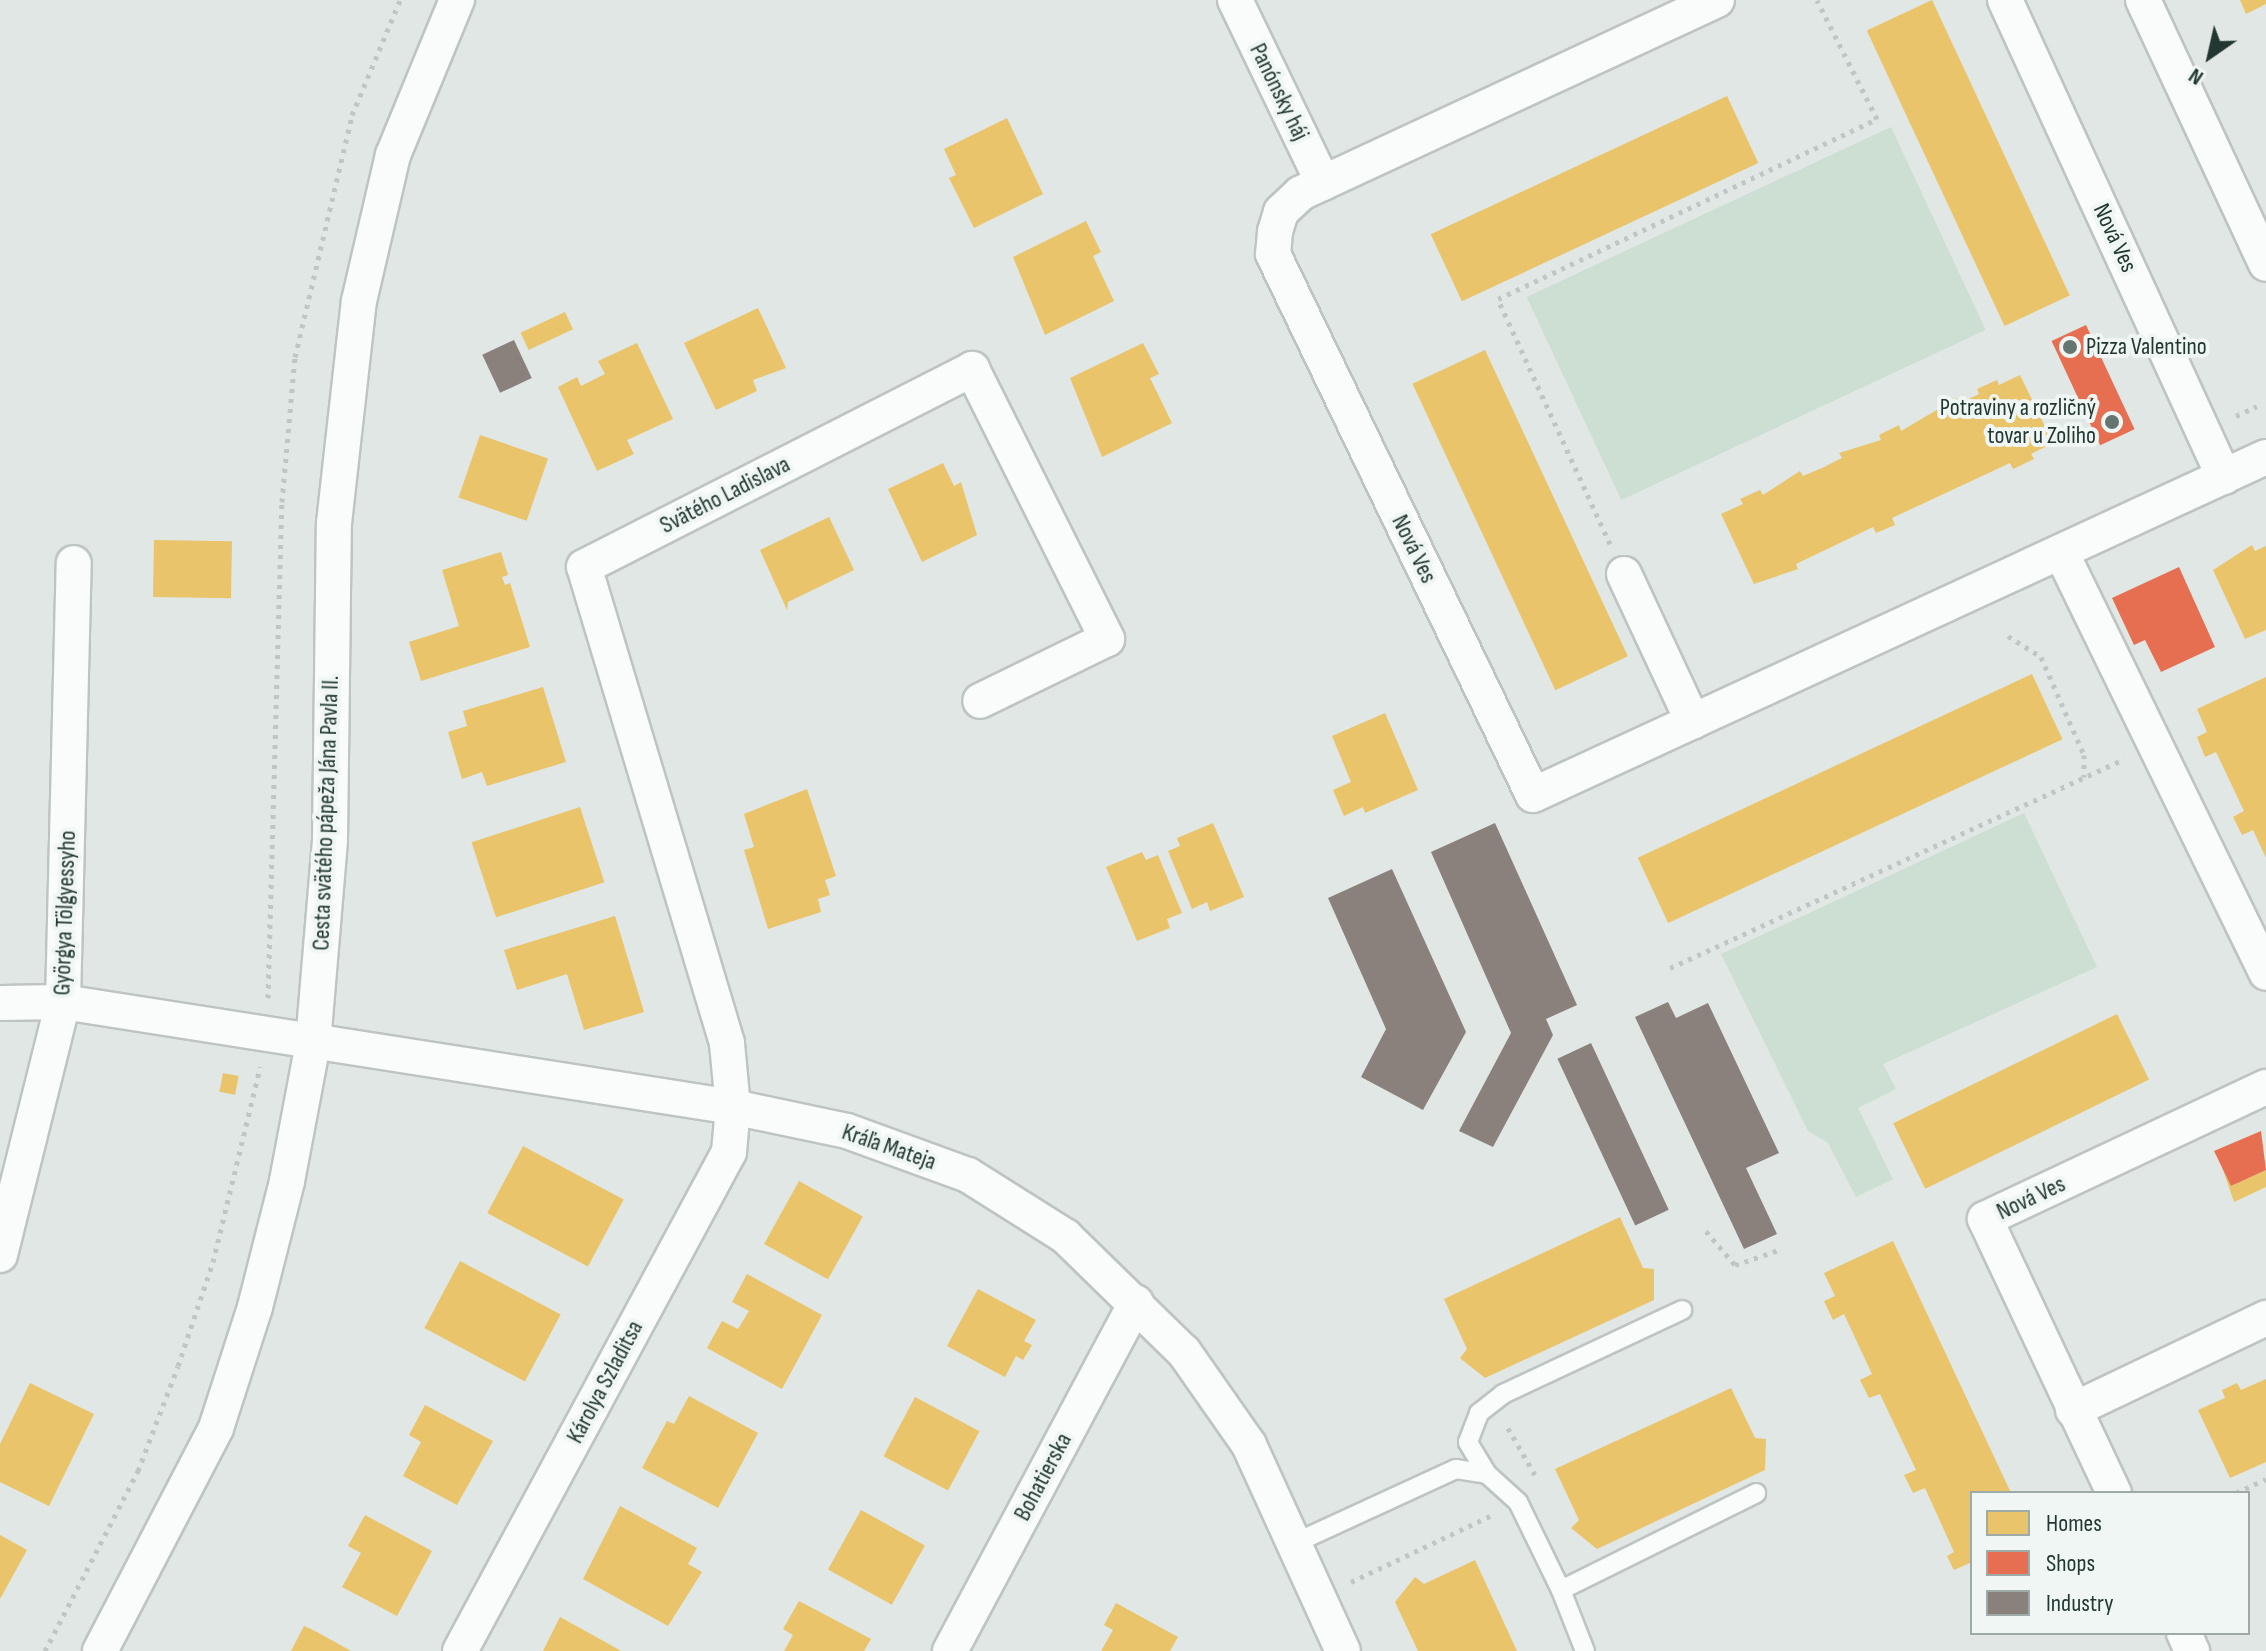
<!DOCTYPE html>
<meta charset="utf-8">
<style>
body{margin:0}
#map{position:relative;width:2266px;height:1651px;overflow:hidden;background:#e1e7e4;font-family:"Sofia Sans Condensed",sans-serif}
div>[style]{position:absolute}
[style*='--x']{left:calc(var(--x)*1px);top:calc(var(--y)*1px);width:calc(var(--w)*1px);rotate:calc(var(--a)*1deg)}
.green>*{inset:0;background:#ccdfd2;transform-origin:0 0}
.homes>*{inset:0;background:#e9c46a;transform-origin:0 0}
.shops>*{inset:0;background:#e76f51;transform-origin:0 0}
.industry>*{inset:0;background:#8a817c;transform-origin:0 0}
.path>*{height:5px;margin-top:-2.5px;transform-origin:0;background:repeating-linear-gradient(90deg,#bfc7c4 0 4px,transparent 0 10px)}
.roads{filter:drop-shadow(2px 0 #bec4c1) drop-shadow(-2px 0 #bec4c1) drop-shadow(0 2px #bec4c1) drop-shadow(0 -2px #bec4c1)}
.service>*{height:18px;margin:-9px;padding:0 9px;transform-origin:9px;border-radius:9px;background:#fafbfb}
.minor>*{height:34px;margin:-17px;padding:0 17px;transform-origin:17px;border-radius:17px;background:#fafbfb}
.dots>*{width:22px;height:22px;translate:-50% -50%;box-sizing:border-box;border:4px solid #eff6f3;border-radius:50%}
span{translate:-50% -50%;white-space:nowrap;text-align:center;line-height:1.15;-webkit-text-stroke:8px #eff6f3;paint-order:stroke}
.street-label{font-size:24px;color:#223732}
.poi-label{font-size:24px;color:#223732}
.left{translate:0 -50%;text-align:left}
.right{translate:-100% -50%;text-align:right}
.legend{position:absolute;left:1970px;top:1491px;width:280px;height:144px;box-sizing:border-box;background:#eff6f3;border:2px solid #9daaa6;margin:0;padding:10px 14px;list-style:none;font-size:24px;color:#223732}
.legend li{display:flex;align-items:center;gap:16px;height:40px}
.legend b{width:40px;border:2px solid #9daaa6}
.north{position:absolute;left:2170px;top:16px;width:80px;height:80px;-webkit-text-stroke:6px #eff6f3;paint-order:stroke;rotate:214deg;font-size:22px;font-weight:700;line-height:32px;text-align:center;color:#223732}
.north::after{content:'';display:block;margin:auto;width:28px;height:36px;background:#223732;clip-path:polygon(50% 0,100% 100%,50% 72%,0 100%)}
</style>
<div id="map">
<div class="green">
<i style="left:1891px;top:127px;width:224px;height:402px;rotate:65deg"></i>
<i style="clip-path:polygon(2024px 813px,2097px 967px,1883px 1064px,1896px 1089px,1858px 1108px,1893px 1179px,1856px 1197px,1828px 1143px,1808px 1131px,1721px 954px)"></i>
</div>
<div class="homes">
<i style="left:1932px;top:0;width:326px;height:72px;rotate:65deg"></i>
<i style="clip-path:polygon(2240px 0,2266px 0,2266px 4px,2246px 14px)"></i>
<i style="left:1727px;top:96px;width:74px;height:327px;rotate:65deg"></i>
<i style="clip-path:polygon(1007px 118px,1043px 194px,974px 228px,949px 178px,956px 175px,944px 149px)"></i>
<i style="clip-path:polygon(1086px 221px,1101px 252px,1093px 256px,1114px 301px,1045px 335px,1013px 257px)"></i>
<i style="clip-path:polygon(758px 308px,786px 368px,753px 380px,757px 391px,716px 410px,684px 343px)"></i>
<i style="left:565px;top:312px;width:19px;height:49px;rotate:65deg"></i>
<i style="clip-path:polygon(637px 343px,673px 419px,627px 440px,634px 454px,597px 471px,558px 387px,577px 377px,581px 386px,605px 374px,598px 361px)"></i>
<i style="clip-path:polygon(1143px 343px,1159px 374px,1150px 378px,1172px 423px,1102px 457px,1070px 378px)"></i>
<i style="left:1485px;top:350px;width:338px;height:80px;rotate:65deg"></i>
<i style="clip-path:polygon(2020px 375px,2053px 443px,2031px 454px,2034px 459px,2013px 469px,2010px 463px,1892px 518px,1895px 525px,1876px 533px,1873px 527px,1796px 564px,1798px 569px,1754px 584px,1721px 514px,1743px 504px,1740px 499px,1760px 490px,1763px 495px,1800px 471px,1803px 476px,1822px 468px,1842px 458px,1839px 453px,1881px 440px,1879px 435px,1899px 425px,1901px 431px,1957px 398px,1960px 403px,1979px 394px,1977px 389px,1997px 380px,1999px 385px)"></i>
<i style="left:480px;top:435px;width:72px;height:66px;rotate:19deg"></i>
<i style="clip-path:polygon(943px 463px,954px 486px,961px 482px,977px 535px,922px 562px,888px 489px)"></i>
<i style="clip-path:polygon(829px 517px,854px 570px,788px 602px,787px 610px,760px 550px)"></i>
<i style="left:154px;top:540px;width:78px;height:57px;rotate:1deg"></i>
<i style="clip-path:polygon(2252px 545px,2255px 551px,2266px 546px,2266px 630px,2245px 639px,2213px 570px)"></i>
<i style="clip-path:polygon(501px 552px,508px 575px,502px 577px,505px 585px,510px 583px,530px 647px,421px 681px,409px 642px,459px 626px,442px 570px)"></i>
<i style="left:2032px;top:674px;width:72px;height:435px;rotate:65deg"></i>
<i style="clip-path:polygon(2266px 677px,2266px 858px,2253px 830px,2242px 835px,2233px 817px,2244px 811px,2216px 752px,2205px 757px,2197px 737px,2207px 732px,2197px 709px)"></i>
<i style="clip-path:polygon(543px 687px,566px 762px,487px 786px,482px 772px,462px 779px,448px 732px,467px 726px,463px 711px)"></i>
<i style="clip-path:polygon(1385px 713px,1418px 790px,1365px 813px,1363px 807px,1344px 816px,1333px 790px,1351px 782px,1332px 736px)"></i>
<i style="clip-path:polygon(807px 789px,836px 876px,825px 880px,830px 895px,818px 899px,821px 912px,768px 929px,744px 850px,754px 847px,744px 814px)"></i>
<i style="left:580px;top:807px;width:79px;height:114px;rotate:72deg"></i>
<i style="clip-path:polygon(1213px 823px,1244px 897px,1210px 911px,1207px 902px,1192px 909px,1168px 851px,1180px 846px,1177px 838px)"></i>
<i style="clip-path:polygon(1142px 852px,1146px 860px,1158px 855px,1182px 913px,1167px 919px,1170px 928px,1137px 941px,1106px 867px)"></i>
<i style="clip-path:polygon(615px 916px,644px 1012px,584px 1030px,567px 974px,517px 990px,504px 950px)"></i>
<i style="left:2117px;top:1014px;width:73px;height:249px;rotate:64deg"></i>
<i style="left:223px;top:1073px;width:16px;height:19px;rotate:11deg"></i>
<i style="left:523px;top:1146px;width:114px;height:76px;rotate:28deg"></i>
<i style="clip-path:polygon(2221px 1164px,2231px 1186px,2266px 1170px,2266px 1187px,2234px 1202px)"></i>
<i style="left:799px;top:1181px;width:73px;height:72px;rotate:29deg"></i>
<i style="clip-path:polygon(1620px 1217px,1643px 1268px,1654px 1269px,1654px 1300px,1485px 1378px,1460px 1358px,1467px 1349px,1444px 1299px)"></i>
<i style="clip-path:polygon(1893px 1241px,2011px 1493px,1972px 1493px,1972px 1562px,1954px 1570px,1947px 1556px,1954px 1552px,1925px 1488px,1913px 1493px,1904px 1475px,1916px 1470px,1880px 1394px,1869px 1398px,1860px 1380px,1872px 1374px,1844px 1314px,1833px 1320px,1824px 1301px,1835px 1296px,1824px 1273px)"></i>
<i style="left:460px;top:1261px;width:114px;height:76px;rotate:28deg"></i>
<i style="clip-path:polygon(747px 1274px,822px 1315px,782px 1389px,707px 1348px,722px 1321px,738px 1329px,749px 1311px,732px 1302px)"></i>
<i style="clip-path:polygon(978px 1289px,1036px 1320px,1024px 1341px,1032px 1345px,1023px 1360px,1016px 1356px,1005px 1377px,947px 1346px)"></i>
<i style="clip-path:polygon(2266px 1379px,2266px 1462px,2230px 1478px,2198px 1410px,2225px 1398px,2222px 1390px,2237px 1383px,2241px 1390px)"></i>
<i style="clip-path:polygon(30px 1383px,94px 1414px,49px 1506px,0 1482px,0 1444px)"></i>
<i style="clip-path:polygon(1731px 1388px,1755px 1438px,1766px 1439px,1765px 1470px,1597px 1549px,1571px 1528px,1579px 1520px,1555px 1469px)"></i>
<i style="clip-path:polygon(689px 1396px,758px 1433px,718px 1508px,642px 1468px,667px 1421px,674px 1424px)"></i>
<i style="left:915px;top:1397px;width:73px;height:67px;rotate:28deg"></i>
<i style="clip-path:polygon(425px 1405px,493px 1441px,457px 1505px,403px 1476px,421px 1442px,409px 1435px)"></i>
<i style="clip-path:polygon(620px 1506px,697px 1548px,688px 1564px,702px 1572px,668px 1626px,583px 1579px)"></i>
<i style="left:861px;top:1510px;width:73px;height:68px;rotate:29deg"></i>
<i style="clip-path:polygon(365px 1515px,432px 1551px,397px 1616px,342px 1587px,361px 1553px,348px 1546px)"></i>
<i style="clip-path:polygon(0 1535px,27px 1550px,0 1599px)"></i>
<i style="clip-path:polygon(1475px 1560px,1517px 1651px,1418px 1651px,1395px 1602px,1415px 1577px,1424px 1584px)"></i>
<i style="clip-path:polygon(799px 1601px,871px 1639px,864px 1651px,784px 1651px,793px 1635px,783px 1629px)"></i>
<i style="clip-path:polygon(1116px 1603px,1178px 1637px,1170px 1651px,1101px 1651px,1113px 1630px,1104px 1625px)"></i>
<i style="clip-path:polygon(560px 1617px,607px 1643px,621px 1651px,543px 1651px)"></i>
<i style="clip-path:polygon(304px 1626px,317px 1632px,351px 1651px,291px 1651px)"></i>
</div>
<div class="shops">
<i style="left:2086px;top:325px;width:115px;height:38px;rotate:65deg"></i>
<i style="clip-path:polygon(2179px 567px,2215px 647px,2161px 672px,2145px 640px,2134px 645px,2112px 598px)"></i>
<i style="clip-path:polygon(2261px 1131px,2266px 1170px,2231px 1186px,2214px 1151px)"></i>
</div>
<div class="industry">
<i style="left:514px;top:340px;width:42px;height:35px;rotate:65deg"></i>
<i style="clip-path:polygon(1495px 823px,1577px 1005px,1546px 1019px,1553px 1035px,1493px 1147px,1459px 1131px,1511px 1033px,1431px 852px)"></i>
<i style="clip-path:polygon(1392px 869px,1466px 1032px,1423px 1110px,1361px 1077px,1386px 1029px,1328px 898px)"></i>
<i style="clip-path:polygon(1668px 1002px,1676px 1018px,1708px 1003px,1779px 1153px,1746px 1168px,1777px 1234px,1744px 1249px,1635px 1017px)"></i>
<i style="left:1591px;top:1043px;width:184px;height:37px;rotate:65deg"></i>
</div>
<div class="path">
<i style="--x:2236;--y:416;--w:23;--a:-25"></i>
<i style="--x:1610;--y:544;--w:269;--a:-114.6"></i>
<i style="--x:1498;--y:299;--w:420;--a:-25.4"></i>
<i style="--x:1877;--y:119;--w:133;--a:-116.8"></i>
<i style="--x:2008;--y:636;--w:39;--a:32"></i>
<i style="--x:2041;--y:657;--w:107;--a:66.3"></i>
<i style="--x:2084;--y:755;--w:22;--a:90"></i>
<i style="--x:1670;--y:968;--w:500;--a:-24.7"></i>
<i style="--x:268;--y:998;--w:496;--a:-88.4"></i>
<i style="--x:282;--y:502;--w:146;--a:-84.9"></i>
<i style="--x:295;--y:357;--w:249;--a:-76.7"></i>
<i style="--x:352;--y:115;--w:125;--a:-67.3"></i>
<i style="--x:1706;--y:1231;--w:45;--a:49.5"></i>
<i style="--x:1735;--y:1265;--w:46;--a:-18.8"></i>
<i style="--x:1508;--y:1428;--w:54;--a:60.1"></i>
<i style="--x:2236;--y:1493;--w:33;--a:-25"></i>
<i style="--x:1351;--y:1582;--w:154;--a:-25.4"></i>
<i style="--x:45;--y:1651;--w:203;--a:-62.7"></i>
<i style="--x:138;--y:1471;--w:112;--a:-69.1"></i>
<i style="--x:178;--y:1366;--w:110;--a:-71.4"></i>
<i style="--x:213;--y:1262;--w:201;--a:-76.4"></i>
</div>
<div class="roads">
<div class="service">
<i style="--x:1487;--y:1474;--w:37;--a:-121"></i>
<i style="--x:1468;--y:1442;--w:31;--a:-69"></i>
<i style="--x:1479;--y:1413;--w:31;--a:-38"></i>
<i style="--x:1503;--y:1394;--w:198;--a:-25.1"></i>
<i style="--x:1295;--y:1543;--w:177;--a:-24.7"></i>
<i style="--x:1456;--y:1469;--w:31;--a:9"></i>
<i style="--x:1487;--y:1474;--w:42;--a:42.1"></i>
<i style="--x:1518;--y:1502;--w:98;--a:64"></i>
<i style="--x:1585;--y:1651;--w:66;--a:-111.5"></i>
<i style="--x:1561;--y:1590;--w:218;--a:-26.4"></i>
</div>
<div class="minor">
<i style="--x:1235;--y:0;--w:203;--a:64.3"></i>
<i style="--x:1717;--y:0;--w:460;--a:155.1"></i>
<i style="--x:1300;--y:194;--w:26;--a:137"></i>
<i style="--x:1281;--y:212;--w:21;--a:107"></i>
<i style="--x:1275;--y:232;--w:22;--a:95"></i>
<i style="--x:1273;--y:254;--w:600;--a:64.33"></i>
<i style="--x:1533;--y:795;--w:807;--a:-24.76"></i>
<i style="--x:2005;--y:0;--w:525;--a:65.34"></i>
<i style="--x:2143;--y:0;--w:291;--a:65"></i>
<i style="--x:2062;--y:554;--w:466;--a:64"></i>
<i style="--x:1624;--y:574;--w:163;--a:65"></i>
<i style="--x:0;--y:1003;--w:63;--a:-0.9"></i>
<i style="--x:63;--y:1002;--w:678;--a:8.91"></i>
<i style="--x:733;--y:1107;--w:116;--a:11.9"></i>
<i style="--x:847;--y:1131;--w:129;--a:20"></i>
<i style="--x:968;--y:1175;--w:115;--a:32.2"></i>
<i style="--x:1065;--y:1236;--w:166;--a:44.3"></i>
<i style="--x:1184;--y:1352;--w:113;--a:55"></i>
<i style="--x:1249;--y:1445;--w:226;--a:65.5"></i>
<i style="--x:0;--y:1255;--w:261;--a:-76"></i>
<i style="--x:63;--y:1002;--w:439;--a:-88.6"></i>
<i style="--x:2073;--y:1410;--w:214;--a:-25.5"></i>
<i style="--x:2114;--y:1493;--w:303;--a:-115.2"></i>
<i style="--x:1985;--y:1219;--w:310;--a:-25.2"></i>
<i style="--x:2184;--y:1633;--w:20;--a:66"></i>
<i style="--x:100;--y:1651;--w:251;--a:-62.5"></i>
<i style="--x:216;--y:1428;--w:127;--a:-72.1"></i>
<i style="--x:255;--y:1307;--w:130;--a:-75.7"></i>
<i style="--x:287;--y:1181;--w:140;--a:-79.3"></i>
<i style="--x:313;--y:1043;--w:204;--a:-85.2"></i>
<i style="--x:330;--y:840;--w:317;--a:-89.3"></i>
<i style="--x:334;--y:523;--w:223;--a:-83.6"></i>
<i style="--x:359;--y:301;--w:150;--a:-76.9"></i>
<i style="--x:393;--y:155;--w:168;--a:-67.6"></i>
<i style="--x:460;--y:1651;--w:567;--a:-61.67"></i>
<i style="--x:729;--y:1152;--w:45;--a:-84.9"></i>
<i style="--x:733;--y:1107;--w:64;--a:-95.4"></i>
<i style="--x:727;--y:1043;--w:497;--a:-106.7"></i>
<i style="--x:584;--y:567;--w:436;--a:-27"></i>
<i style="--x:972;--y:369;--w:302;--a:63.4"></i>
<i style="--x:1107;--y:639;--w:141;--a:154"></i>
<i style="--x:950;--y:1651;--w:395;--a:-61.9"></i>
</div>
</div>
<div class="dots">
<i style="left:2070px;top:347px;background:#657570"></i>
<i style="left:2112px;top:422px;background:#657570"></i>
</div>
<div class="street-label">
<span style="left:1279px;top:92px;rotate:64deg">Panónsky háj</span>
<span style="left:2115px;top:238px;rotate:65deg">Nová Ves</span>
<span style="left:725px;top:495px;rotate:-27deg">Svätého Ladislava</span>
<span style="left:1414px;top:549px;rotate:64deg">Nová Ves</span>
<span style="left:326px;top:813px;rotate:-88deg">Cesta svätého pápeža Jána Pavla II.</span>
<span style="left:65px;top:913px;rotate:-88deg">Györgya Tölgyessyho</span>
<span style="left:889px;top:1147px;rotate:19deg">Kráľa Mateja</span>
<span style="left:2031px;top:1198px;rotate:-25deg">Nová Ves</span>
<span style="left:605px;top:1382px;rotate:-62deg">Károlya Szladitsa</span>
<span style="left:1043px;top:1477px;rotate:-62deg">Bohatierska</span>
</div>
<div class="poi-label">
<span class="left" style="left:2086px;top:347px">Pizza Valentino</span>
<span class="right" style="left:2096px;top:422px">Potraviny a rozličný<br>tovar u Zoliho</span>
</div>
<ul class="legend">
<li><b style="height:22px;background:#e9c46a"></b>Homes</li>
<li><b style="height:22px;background:#e76f51"></b>Shops</li>
<li><b style="height:22px;background:#8a817c"></b>Industry</li>
</ul>
<div class="north">N</div>
</div>
